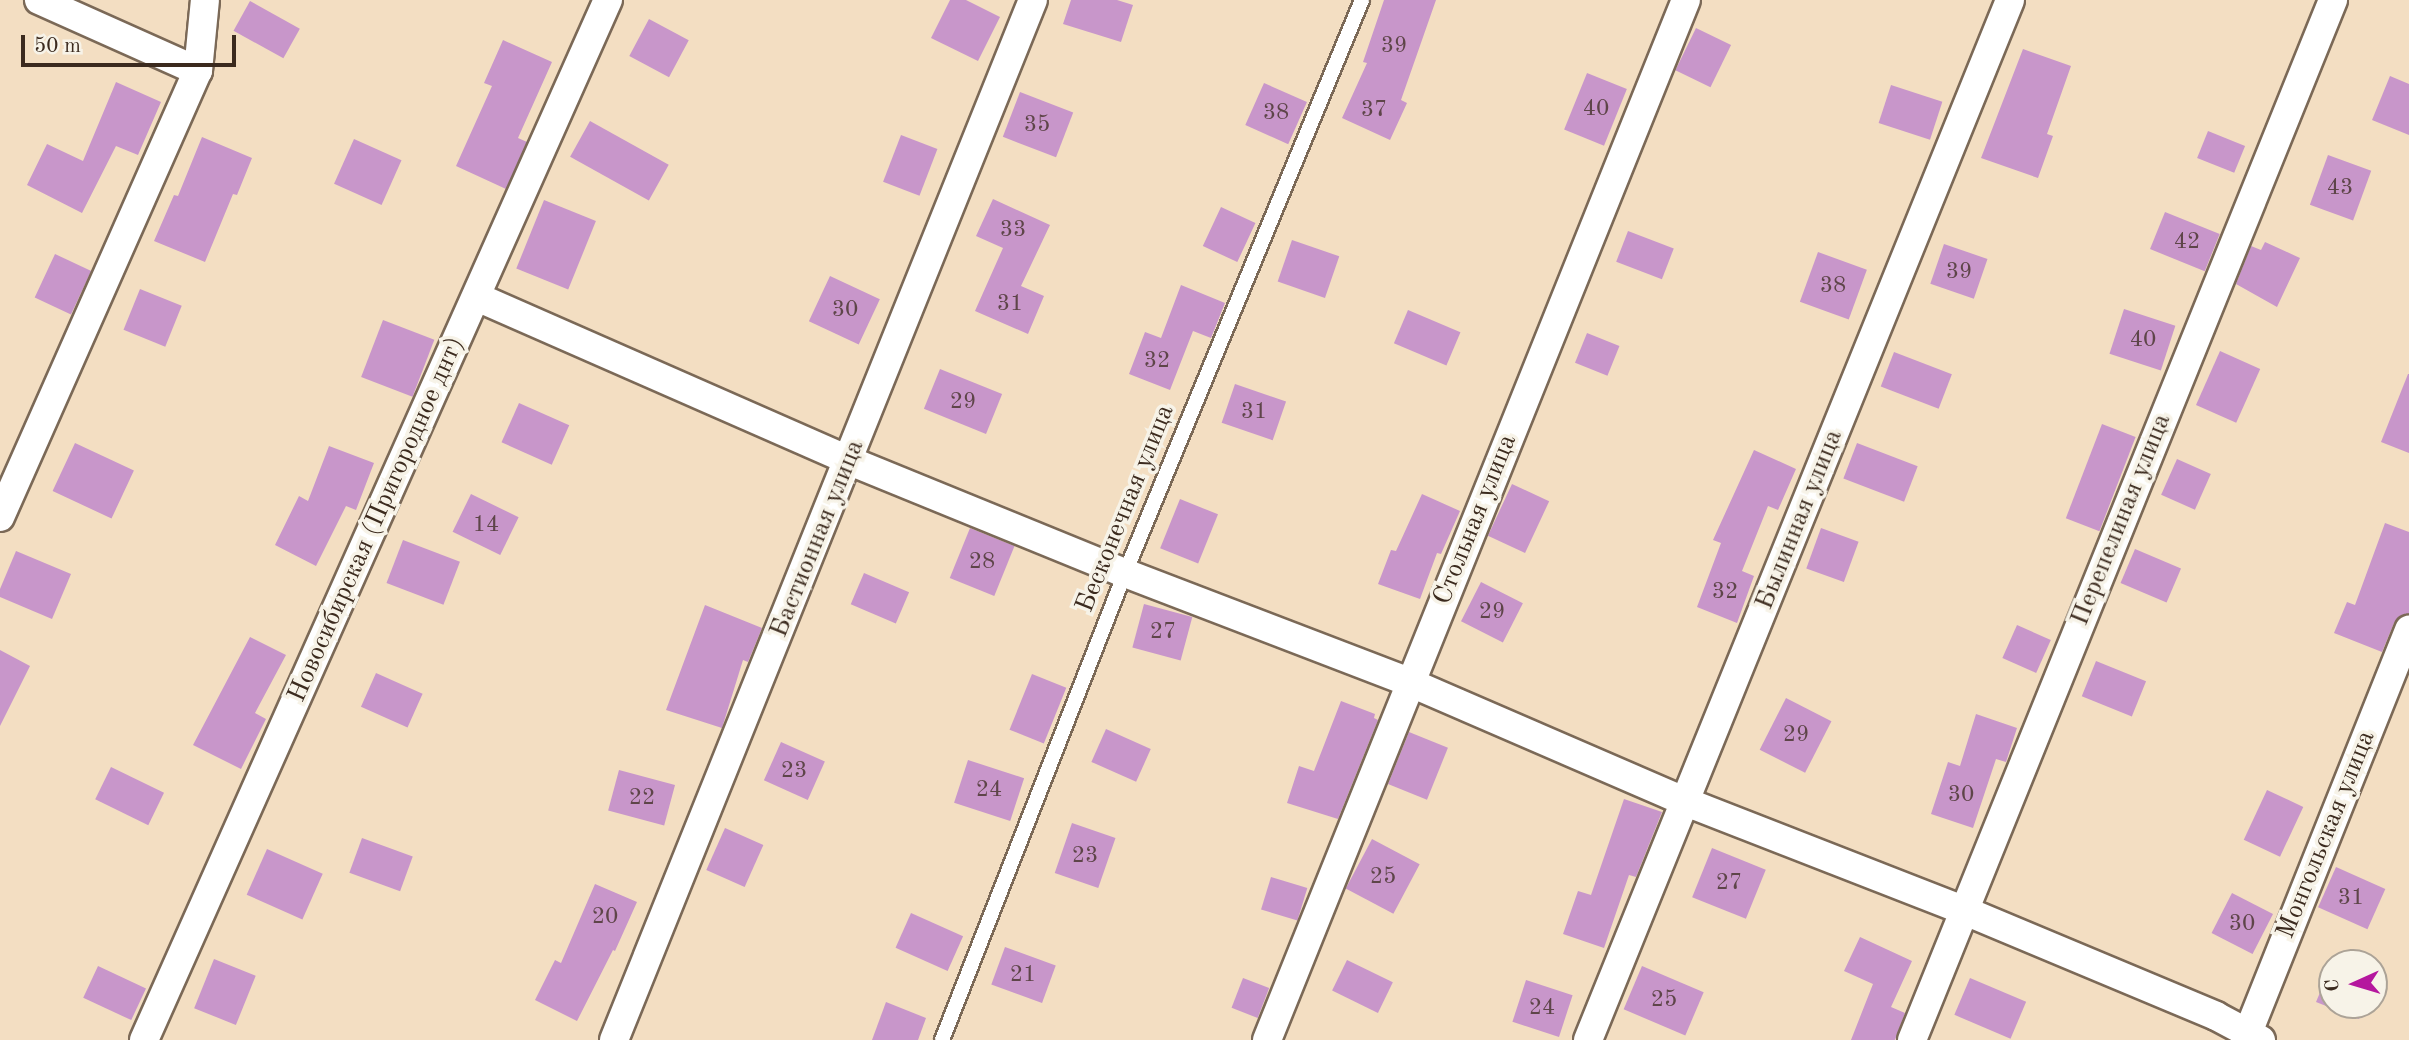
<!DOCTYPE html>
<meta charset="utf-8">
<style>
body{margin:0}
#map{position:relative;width:2409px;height:1040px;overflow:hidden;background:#f3dec2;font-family:"Old Standard TT",serif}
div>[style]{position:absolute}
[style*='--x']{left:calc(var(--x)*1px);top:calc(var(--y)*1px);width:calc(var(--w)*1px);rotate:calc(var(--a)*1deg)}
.building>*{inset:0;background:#c896ca;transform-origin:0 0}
.roads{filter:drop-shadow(2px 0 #7b6957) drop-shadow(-2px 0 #7b6957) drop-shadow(0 2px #7b6957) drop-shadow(0 -2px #7b6957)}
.lane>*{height:14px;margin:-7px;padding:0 7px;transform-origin:7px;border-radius:7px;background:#fff}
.street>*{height:28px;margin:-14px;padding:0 14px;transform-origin:14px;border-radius:14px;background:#fff}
span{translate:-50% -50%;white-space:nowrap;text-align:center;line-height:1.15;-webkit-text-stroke:7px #f7f3e8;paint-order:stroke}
.number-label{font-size:23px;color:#5e4549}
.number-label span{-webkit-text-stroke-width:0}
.street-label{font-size:26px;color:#3b2a1e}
.north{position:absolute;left:2318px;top:949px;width:70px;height:70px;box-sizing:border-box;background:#f7f3e8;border:2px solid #aca397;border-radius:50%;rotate:266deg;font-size:19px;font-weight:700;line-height:28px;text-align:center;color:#3b2a1e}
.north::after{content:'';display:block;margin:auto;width:24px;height:32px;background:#b5179e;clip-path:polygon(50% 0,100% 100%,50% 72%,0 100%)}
.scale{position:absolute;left:21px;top:35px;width:215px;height:32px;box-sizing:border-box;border:4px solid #3b2a1e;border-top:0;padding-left:9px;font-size:21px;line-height:24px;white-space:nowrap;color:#3b2a1e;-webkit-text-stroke:5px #f7f3e8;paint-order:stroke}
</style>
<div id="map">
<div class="building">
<i style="clip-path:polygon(950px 0,966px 0,1000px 17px,978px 61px,931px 38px)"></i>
<i style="clip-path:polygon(1071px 0,1117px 0,1133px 5px,1121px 42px,1063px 24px)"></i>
<i style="clip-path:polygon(1384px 0,1436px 0,1401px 100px,1407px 103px,1390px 140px,1342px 118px,1367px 63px,1363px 62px)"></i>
<i style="left:250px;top:1px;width:57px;height:34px;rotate:29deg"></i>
<i style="left:649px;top:19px;width:45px;height:42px;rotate:28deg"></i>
<i style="left:1696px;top:28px;width:39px;height:47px;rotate:26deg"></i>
<i style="clip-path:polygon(503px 40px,552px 62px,518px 138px,527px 142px,506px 189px,456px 166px,492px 86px,484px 83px)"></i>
<i style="clip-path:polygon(2023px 49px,2071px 66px,2047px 134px,2053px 136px,2038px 178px,1981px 158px)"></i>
<i style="left:1587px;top:73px;width:43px;height:61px;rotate:22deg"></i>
<i style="clip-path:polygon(2390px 76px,2409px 84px,2409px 135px,2372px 120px)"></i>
<i style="clip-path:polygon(116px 82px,161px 102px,138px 155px,116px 146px,82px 213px,27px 185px,47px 144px,83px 161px)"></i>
<i style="left:1264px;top:83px;width:47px;height:46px;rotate:24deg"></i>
<i style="left:1891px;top:85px;width:54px;height:40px;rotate:18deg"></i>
<i style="left:1020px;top:92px;width:57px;height:48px;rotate:21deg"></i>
<i style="left:590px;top:121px;width:90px;height:41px;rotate:29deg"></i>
<i style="left:2208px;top:131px;width:40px;height:29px;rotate:22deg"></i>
<i style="left:901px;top:135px;width:39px;height:50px;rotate:21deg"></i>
<i style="clip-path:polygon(202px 137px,252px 158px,237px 195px,233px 194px,205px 262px,154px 241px,174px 195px,178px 196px)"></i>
<i style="left:354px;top:139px;width:52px;height:49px;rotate:24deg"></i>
<i style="left:2328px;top:155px;width:46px;height:53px;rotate:20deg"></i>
<i style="clip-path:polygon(993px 199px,1050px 225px,1021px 286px,1044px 296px,1028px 334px,975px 311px,1003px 248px,976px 236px)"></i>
<i style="left:544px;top:200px;width:56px;height:74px;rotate:22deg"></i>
<i style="left:1221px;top:207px;width:38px;height:43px;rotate:25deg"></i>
<i style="left:2165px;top:212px;width:59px;height:40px;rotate:22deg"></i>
<i style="left:1628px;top:231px;width:49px;height:33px;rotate:21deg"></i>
<i style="left:1292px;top:240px;width:50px;height:44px;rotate:19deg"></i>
<i style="clip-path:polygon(2265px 242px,2300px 258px,2277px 307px,2236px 284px,2251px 246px,2261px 250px)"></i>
<i style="left:1944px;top:244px;width:46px;height:42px;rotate:19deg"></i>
<i style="left:1818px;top:252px;width:52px;height:53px;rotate:20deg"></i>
<i style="left:55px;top:254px;width:40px;height:48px;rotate:25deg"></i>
<i style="left:830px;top:276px;width:55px;height:50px;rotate:25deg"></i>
<i style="clip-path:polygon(1181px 285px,1225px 303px,1211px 338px,1193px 331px,1170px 390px,1129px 374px,1145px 332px,1161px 338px)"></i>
<i style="left:140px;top:289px;width:45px;height:44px;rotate:22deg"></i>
<i style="left:2124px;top:309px;width:54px;height:47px;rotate:18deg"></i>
<i style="left:1408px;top:310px;width:57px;height:36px;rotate:23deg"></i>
<i style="left:383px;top:320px;width:55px;height:61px;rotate:21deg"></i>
<i style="left:1587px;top:333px;width:35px;height:32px;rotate:22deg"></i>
<i style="left:2220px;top:351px;width:44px;height:59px;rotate:24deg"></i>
<i style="left:1894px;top:352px;width:62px;height:37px;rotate:21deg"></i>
<i style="left:940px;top:369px;width:67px;height:43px;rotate:22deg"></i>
<i style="clip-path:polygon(2408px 374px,2409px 374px,2409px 453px,2381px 442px)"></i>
<i style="left:1235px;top:384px;width:54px;height:41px;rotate:19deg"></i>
<i style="left:519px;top:403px;width:55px;height:43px;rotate:24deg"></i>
<i style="left:2102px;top:424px;width:36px;height:101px;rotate:21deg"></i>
<i style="left:75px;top:443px;width:65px;height:53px;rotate:25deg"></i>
<i style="left:1857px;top:443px;width:65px;height:38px;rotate:21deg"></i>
<i style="clip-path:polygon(329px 446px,374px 463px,356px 510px,346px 506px,316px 566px,275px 545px,299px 496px,308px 501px)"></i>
<i style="clip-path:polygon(1754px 450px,1796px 469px,1778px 510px,1768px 506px,1742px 571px,1754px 576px,1737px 623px,1697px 607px,1721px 543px,1713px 540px)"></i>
<i style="left:2177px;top:459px;width:37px;height:39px;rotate:24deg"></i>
<i style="left:1512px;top:484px;width:41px;height:57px;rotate:25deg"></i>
<i style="left:471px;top:494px;width:53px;height:42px;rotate:26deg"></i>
<i style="clip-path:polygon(1422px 494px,1460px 511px,1441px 554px,1437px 553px,1420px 599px,1378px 584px,1391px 550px,1396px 551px)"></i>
<i style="left:1180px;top:499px;width:41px;height:53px;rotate:22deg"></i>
<i style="clip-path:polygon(2385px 523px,2409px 532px,2409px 614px,2399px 617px,2394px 623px,2382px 652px,2334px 633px,2347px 602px,2355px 605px)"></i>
<i style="left:970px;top:528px;width:48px;height:54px;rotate:22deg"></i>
<i style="left:1821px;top:528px;width:40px;height:43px;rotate:20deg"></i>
<i style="left:403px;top:540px;width:61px;height:46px;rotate:21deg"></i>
<i style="left:2135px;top:549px;width:50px;height:37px;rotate:23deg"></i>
<i style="clip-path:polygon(16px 551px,71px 574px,52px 619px,0 597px,0 589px)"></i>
<i style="left:864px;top:573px;width:49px;height:34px;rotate:23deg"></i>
<i style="left:1481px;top:582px;width:47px;height:44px;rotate:27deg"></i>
<i style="left:1144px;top:604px;width:50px;height:45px;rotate:15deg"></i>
<i style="clip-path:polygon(705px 605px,762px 628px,748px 662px,743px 660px,722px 728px,666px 710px)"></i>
<i style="left:2017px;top:625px;width:37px;height:36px;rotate:24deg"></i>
<i style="clip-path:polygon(250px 637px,286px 655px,255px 713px,266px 719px,241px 769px,193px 745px)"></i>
<i style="clip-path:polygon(0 650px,30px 666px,0 726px)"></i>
<i style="left:2096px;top:661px;width:54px;height:38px;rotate:22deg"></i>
<i style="left:376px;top:673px;width:51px;height:37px;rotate:24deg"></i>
<i style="left:1032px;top:674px;width:37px;height:60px;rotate:22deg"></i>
<i style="left:1786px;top:698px;width:51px;height:58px;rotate:27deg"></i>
<i style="clip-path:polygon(1341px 701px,1375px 714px,1374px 718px,1378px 720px,1338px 819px,1287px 803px,1299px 766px,1314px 771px)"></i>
<i style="clip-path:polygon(1976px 714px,2017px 728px,2006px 762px,1996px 759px,1973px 828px,1931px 814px,1948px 762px,1960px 766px)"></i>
<i style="left:1106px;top:729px;width:49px;height:36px;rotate:24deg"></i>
<i style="left:1409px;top:732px;width:42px;height:56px;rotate:22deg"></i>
<i style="left:781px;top:742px;width:48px;height:42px;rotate:24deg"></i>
<i style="left:968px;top:760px;width:59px;height:45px;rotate:18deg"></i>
<i style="left:111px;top:767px;width:59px;height:36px;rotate:26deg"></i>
<i style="left:619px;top:770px;width:58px;height:42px;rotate:15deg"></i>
<i style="left:2267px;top:790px;width:40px;height:55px;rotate:25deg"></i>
<i style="clip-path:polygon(1624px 799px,1662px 812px,1636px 877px,1629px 875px,1604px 948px,1563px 934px,1578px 891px,1591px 895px)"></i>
<i style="left:1072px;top:823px;width:46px;height:53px;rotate:19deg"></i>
<i style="left:725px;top:828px;width:42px;height:46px;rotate:24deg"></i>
<i style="left:362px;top:838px;width:54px;height:37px;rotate:20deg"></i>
<i style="left:1372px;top:839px;width:54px;height:56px;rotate:28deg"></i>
<i style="left:1712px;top:848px;width:58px;height:53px;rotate:22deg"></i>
<i style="left:267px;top:849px;width:61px;height:50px;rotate:24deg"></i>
<i style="left:2336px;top:867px;width:54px;height:44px;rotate:24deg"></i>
<i style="left:1271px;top:877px;width:38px;height:34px;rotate:17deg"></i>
<i style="clip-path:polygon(595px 884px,637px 902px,615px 951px,613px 950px,577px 1021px,535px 1000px,555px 960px,561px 963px)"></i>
<i style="left:2232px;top:893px;width:46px;height:45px;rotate:27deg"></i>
<i style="left:911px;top:913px;width:57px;height:38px;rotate:24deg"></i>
<i style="clip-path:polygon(1860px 937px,1912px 961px,1891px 1007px,1905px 1013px,1895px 1040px,1851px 1040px,1873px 984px,1844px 971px)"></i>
<i style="left:1005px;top:947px;width:54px;height:40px;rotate:20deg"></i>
<i style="left:214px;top:959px;width:45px;height:53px;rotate:22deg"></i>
<i style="left:1347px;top:960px;width:51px;height:34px;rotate:26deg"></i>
<i style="clip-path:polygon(2332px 964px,2332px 1005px,2365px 1005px,2359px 1019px,2316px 1002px)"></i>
<i style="left:98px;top:966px;width:53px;height:35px;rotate:25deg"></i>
<i style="left:1642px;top:966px;width:67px;height:47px;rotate:23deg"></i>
<i style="left:1243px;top:978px;width:28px;height:32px;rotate:21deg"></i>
<i style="left:1970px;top:978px;width:61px;height:40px;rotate:23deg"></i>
<i style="left:1526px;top:980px;width:49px;height:44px;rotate:18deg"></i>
<i style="clip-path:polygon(886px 1002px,926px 1018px,918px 1040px,872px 1040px)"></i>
</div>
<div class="roads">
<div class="lane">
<i style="--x:942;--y:1040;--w:502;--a:-68.6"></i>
<i style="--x:1125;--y:573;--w:620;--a:-67.53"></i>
</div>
<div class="street">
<i style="--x:39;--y:0;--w:174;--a:24.1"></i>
<i style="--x:477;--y:297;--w:407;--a:23.7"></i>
<i style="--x:850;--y:461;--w:297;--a:22.2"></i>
<i style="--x:1125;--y:573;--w:306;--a:21"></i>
<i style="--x:1411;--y:683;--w:300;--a:23.4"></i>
<i style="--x:1686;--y:802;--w:297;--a:21.3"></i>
<i style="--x:1963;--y:910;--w:274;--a:22.7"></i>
<i style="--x:2216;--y:1016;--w:51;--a:28.1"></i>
<i style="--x:0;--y:517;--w:488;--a:-66.1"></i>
<i style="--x:198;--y:71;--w:71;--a:-84.4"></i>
<i style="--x:144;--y:1040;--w:1139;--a:-65.96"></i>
<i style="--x:614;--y:1040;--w:1121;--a:-68.06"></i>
<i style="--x:1267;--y:1040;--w:1121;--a:-68.06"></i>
<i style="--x:1588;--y:1040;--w:1122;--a:-67.91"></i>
<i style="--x:1912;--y:1040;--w:1122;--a:-67.96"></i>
<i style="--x:2245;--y:1040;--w:442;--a:-68.2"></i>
</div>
</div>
<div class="number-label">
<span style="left:1394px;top:46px">39</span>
<span style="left:1596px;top:109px">40</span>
<span style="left:1374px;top:110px">37</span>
<span style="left:1276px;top:113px">38</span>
<span style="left:1037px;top:125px">35</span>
<span style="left:2340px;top:188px">43</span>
<span style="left:1013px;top:230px">33</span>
<span style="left:2187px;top:242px">42</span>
<span style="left:1959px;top:272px">39</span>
<span style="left:1833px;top:286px">38</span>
<span style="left:1010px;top:304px">31</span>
<span style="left:845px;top:310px">30</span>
<span style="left:2143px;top:340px">40</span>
<span style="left:1157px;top:361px">32</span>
<span style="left:963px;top:402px">29</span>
<span style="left:1254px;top:412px">31</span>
<span style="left:486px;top:525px">14</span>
<span style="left:982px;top:562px">28</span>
<span style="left:1725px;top:592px">32</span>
<span style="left:1492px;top:612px">29</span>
<span style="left:1163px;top:632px">27</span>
<span style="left:1796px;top:735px">29</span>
<span style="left:794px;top:771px">23</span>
<span style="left:989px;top:790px">24</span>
<span style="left:1961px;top:795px">30</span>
<span style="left:642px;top:798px">22</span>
<span style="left:1085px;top:856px">23</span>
<span style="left:1383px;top:877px">25</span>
<span style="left:1729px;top:883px">27</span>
<span style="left:2351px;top:898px">31</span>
<span style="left:605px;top:917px">20</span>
<span style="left:2242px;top:924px">30</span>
<span style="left:1023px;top:975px">21</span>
<span style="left:1664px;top:1000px">25</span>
<span style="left:1542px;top:1008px">24</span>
</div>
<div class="street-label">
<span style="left:1126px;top:509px;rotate:-68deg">Бесконечная улица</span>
<span style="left:377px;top:520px;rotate:-66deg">Новосибирская (Пригородное днт)</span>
<span style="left:1476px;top:520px;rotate:-68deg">Стольная улица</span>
<span style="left:1800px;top:520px;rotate:-68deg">Былинная улица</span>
<span style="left:2122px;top:520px;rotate:-68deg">Перепелиная улица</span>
<span style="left:818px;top:539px;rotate:-68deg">Бастионная улица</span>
<span style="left:2327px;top:835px;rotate:-68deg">Монгольская улица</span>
</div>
<div class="north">С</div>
<div class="scale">50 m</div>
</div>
